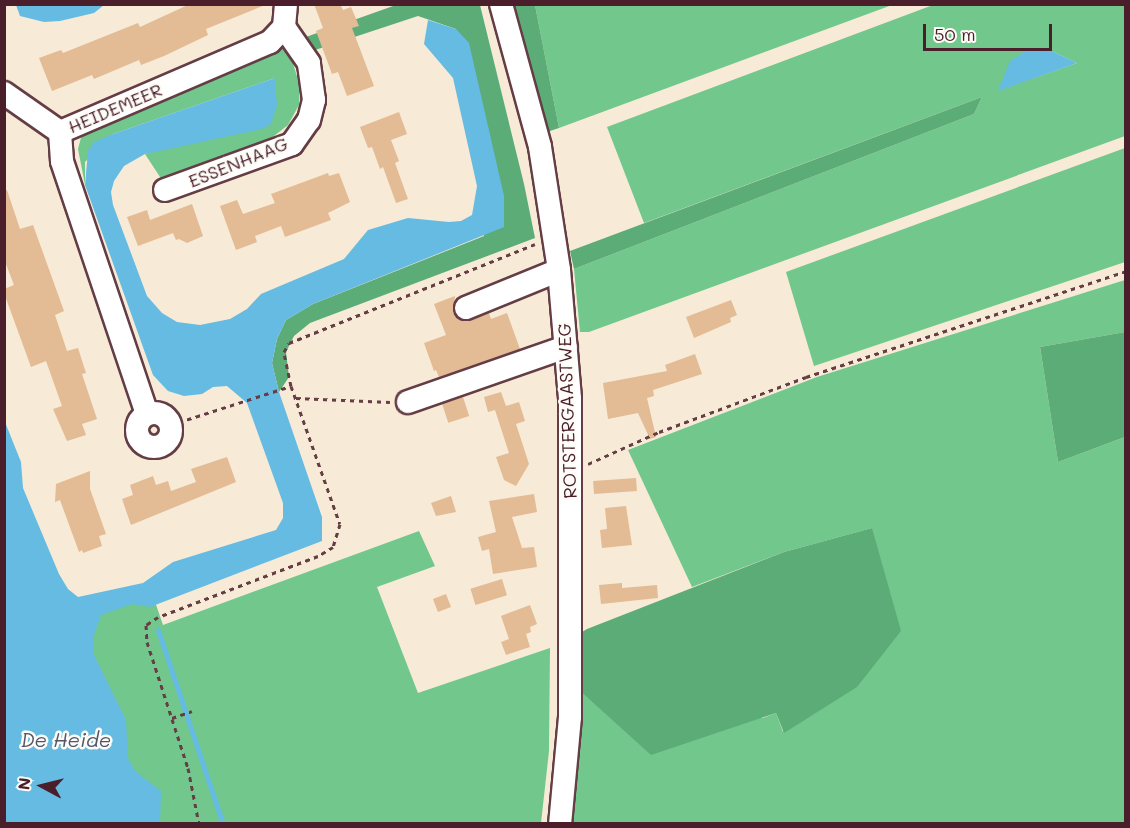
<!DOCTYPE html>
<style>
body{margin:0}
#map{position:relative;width:1130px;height:828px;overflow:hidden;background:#f7ead6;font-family:Mali,sans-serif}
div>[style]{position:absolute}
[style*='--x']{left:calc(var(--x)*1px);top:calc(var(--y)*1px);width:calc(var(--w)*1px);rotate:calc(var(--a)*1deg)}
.green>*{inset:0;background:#71c78c}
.forest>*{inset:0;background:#5cac78}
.water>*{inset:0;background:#65bbe2}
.stream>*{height:5px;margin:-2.5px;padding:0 2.5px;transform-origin:2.5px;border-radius:2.5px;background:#65bbe2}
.building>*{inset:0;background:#e3bb94;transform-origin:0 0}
.path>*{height:3px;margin-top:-1.5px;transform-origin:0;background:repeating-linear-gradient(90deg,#643d45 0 4.5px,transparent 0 9px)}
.roads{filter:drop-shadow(2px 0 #643d45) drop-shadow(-2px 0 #643d45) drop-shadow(0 2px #643d45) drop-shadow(0 -2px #643d45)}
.minor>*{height:22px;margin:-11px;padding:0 11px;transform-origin:11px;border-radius:11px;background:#fff}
.minor>.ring{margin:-11px;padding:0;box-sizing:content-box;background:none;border:22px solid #fff;border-radius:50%}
span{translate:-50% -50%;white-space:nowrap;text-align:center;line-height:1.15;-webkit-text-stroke:5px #fdfcf7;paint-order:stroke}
.street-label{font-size:18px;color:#4a1f2b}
.water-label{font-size:20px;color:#53566b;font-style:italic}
.frame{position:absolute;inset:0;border:6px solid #4a1f2b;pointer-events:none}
.north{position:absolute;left:12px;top:756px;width:60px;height:60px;-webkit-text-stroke:4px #fdfcf7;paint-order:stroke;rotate:277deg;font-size:16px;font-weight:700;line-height:24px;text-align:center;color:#4a1f2b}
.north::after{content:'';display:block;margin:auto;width:21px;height:27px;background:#4a1f2b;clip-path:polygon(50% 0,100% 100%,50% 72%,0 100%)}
.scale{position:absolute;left:923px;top:24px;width:129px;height:27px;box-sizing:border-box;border:3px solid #4a1f2b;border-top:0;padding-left:8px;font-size:18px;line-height:21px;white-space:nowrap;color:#4a1f2b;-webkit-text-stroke:4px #fdfcf7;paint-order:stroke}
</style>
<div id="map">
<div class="green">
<i style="clip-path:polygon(535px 5px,892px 5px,559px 128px)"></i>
<i style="clip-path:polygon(evenodd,933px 5px,1125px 5px,1125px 136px,589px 332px,580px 332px,574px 269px,974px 114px,982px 97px,644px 223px,607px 127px,933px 5px,1054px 52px,1077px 63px,999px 90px,1054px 52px)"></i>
<i style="clip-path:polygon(287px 44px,300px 86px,299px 105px,288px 125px,265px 143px,162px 180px,145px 154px,160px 149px,275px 78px,113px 134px,85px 162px,85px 185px,78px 149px,83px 130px)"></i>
<i style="clip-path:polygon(1125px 148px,1125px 262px,814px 366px,786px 272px)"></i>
<i style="clip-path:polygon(1125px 280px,1125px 332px,1040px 347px,1058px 462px,1125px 437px,1125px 823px,570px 824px,576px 789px,577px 688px,763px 718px,776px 713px,783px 732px,872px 528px,784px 552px,692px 587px,628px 450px,817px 377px)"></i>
<i style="clip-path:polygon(419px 531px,435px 566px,377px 587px,418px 693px,550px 648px,549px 751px,541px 823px,5px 824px,5px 612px,153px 596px,163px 625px)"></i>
</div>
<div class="forest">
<i style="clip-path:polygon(396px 5px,480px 5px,524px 184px,535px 238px,310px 323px,294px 336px,286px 352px,289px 377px,279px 392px,272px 363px,277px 339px,286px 320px,313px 304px,484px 236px,456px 29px,418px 16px,309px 52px,303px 38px)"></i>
<i style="clip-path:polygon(513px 5px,535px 5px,559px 128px,544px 133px)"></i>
<i style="clip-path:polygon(982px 97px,974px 114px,574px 269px,570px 251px)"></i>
<i style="clip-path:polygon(1125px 332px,1125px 437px,1058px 462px,1040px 347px)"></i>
<i style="clip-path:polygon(872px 528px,901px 631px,857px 687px,784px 733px,776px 713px,651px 755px,577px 688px,577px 635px,587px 629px,784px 552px)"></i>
</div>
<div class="water">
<i style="clip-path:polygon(16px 5px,16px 4px,104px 5px,94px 13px,60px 21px,44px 22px,20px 16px)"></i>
<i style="clip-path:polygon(428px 20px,456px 29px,469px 43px,504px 196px,504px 227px,313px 304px,286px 320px,277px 339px,272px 363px,279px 392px,322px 517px,322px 541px,150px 607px,132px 604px,101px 615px,94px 635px,94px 655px,126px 720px,128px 758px,135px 771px,161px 791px,160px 823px,5px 823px,5px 422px,21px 462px,23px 488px,59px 574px,68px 589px,78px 597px,143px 583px,173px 562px,276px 530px,283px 518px,283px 503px,247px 403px,227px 386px,213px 387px,202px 394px,184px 396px,168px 391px,153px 375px,85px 185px,88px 151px,94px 142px,113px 134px,275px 78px,277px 105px,271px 124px,262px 129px,145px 154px,124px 166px,114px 181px,111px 192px,113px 205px,147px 296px,162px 313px,177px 322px,200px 325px,230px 319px,247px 309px,261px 294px,344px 259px,368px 230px,408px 218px,449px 222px,461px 221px,472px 215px,477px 186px,453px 78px,424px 44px)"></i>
<i style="clip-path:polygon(1029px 49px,1054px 52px,1077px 63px,998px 91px,1010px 61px)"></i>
</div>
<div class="stream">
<i style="--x:158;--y:630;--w:205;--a:71.5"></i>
</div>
<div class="building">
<i style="clip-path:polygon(190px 4px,265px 5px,206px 29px,208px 35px,164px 56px,141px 65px,139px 60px,94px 79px,92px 75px,52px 91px,39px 58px,61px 50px,63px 53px,138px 23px,140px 27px)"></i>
<i style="clip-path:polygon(314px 4px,340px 4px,343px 10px,351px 7px,359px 26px,352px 28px,374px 86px,347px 96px,338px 72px,332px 74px,316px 31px,323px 28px)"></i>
<i style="clip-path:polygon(399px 112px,407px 134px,391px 140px,399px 161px,395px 163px,408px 199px,396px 203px,383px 167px,380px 169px,372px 147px,368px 148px,360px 127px)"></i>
<i style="clip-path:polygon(328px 173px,329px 176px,339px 173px,350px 202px,328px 213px,331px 220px,285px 237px,281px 226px,255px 236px,257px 242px,236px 250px,220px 206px,237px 200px,243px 214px,275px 203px,271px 194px)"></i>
<i style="clip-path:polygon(4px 190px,7px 190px,20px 229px,33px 225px,64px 311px,55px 315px,67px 351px,78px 348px,86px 373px,82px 374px,97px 419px,82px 424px,86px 435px,67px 441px,53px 409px,62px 406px,46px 361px,31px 367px,4px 293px,4px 289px,14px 285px,4px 259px)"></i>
<i style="clip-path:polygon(192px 204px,203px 236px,187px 243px,179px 239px,176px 240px,173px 233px,138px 246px,127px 217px,147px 210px,150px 220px)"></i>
<i style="clip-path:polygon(455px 296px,453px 313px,464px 321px,489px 313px,491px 319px,507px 313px,520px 349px,439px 377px,436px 370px,434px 371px,424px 343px,446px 335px,434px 304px)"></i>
<i style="clip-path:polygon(731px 300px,737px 315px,730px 318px,731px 322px,694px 338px,686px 317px)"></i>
<i style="clip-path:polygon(695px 354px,702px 374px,653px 390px,654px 396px,647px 398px,656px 437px,650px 439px,638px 413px,608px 419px,603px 383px,667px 371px,665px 365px)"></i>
<i style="clip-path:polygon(501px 392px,506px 406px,519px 402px,525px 421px,516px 424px,529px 464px,516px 486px,504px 480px,496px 457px,509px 453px,495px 410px,488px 412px,484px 397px)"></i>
<i style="left:463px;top:397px;width:20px;height:22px;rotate:72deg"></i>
<i style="clip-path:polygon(227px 457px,236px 482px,131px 525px,122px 499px,133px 495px,130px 485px,153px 476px,156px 485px,168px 481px,171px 491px,196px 482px,191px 469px)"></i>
<i style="clip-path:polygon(90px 471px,90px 489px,106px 534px,99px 536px,102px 546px,83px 553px,82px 550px,79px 552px,60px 500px,55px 502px,56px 484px)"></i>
<i style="left:636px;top:478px;width:13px;height:43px;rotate:86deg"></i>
<i style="clip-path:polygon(534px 494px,537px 512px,512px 517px,522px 548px,534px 547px,537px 567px,493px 574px,489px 549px,482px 551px,478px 537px,496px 532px,489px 501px)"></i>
<i style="clip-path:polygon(451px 496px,456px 512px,436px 516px,431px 503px)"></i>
<i style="clip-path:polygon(626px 506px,632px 545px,602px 548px,600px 530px,607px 529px,605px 508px)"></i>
<i style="left:502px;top:579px;width:17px;height:33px;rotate:73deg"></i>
<i style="clip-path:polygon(622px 583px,622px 588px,657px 585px,658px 598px,601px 604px,599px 585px)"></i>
<i style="left:446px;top:594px;width:14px;height:14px;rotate:69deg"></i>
<i style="clip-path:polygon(530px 605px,537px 624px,530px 627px,531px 632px,526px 634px,530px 647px,506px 655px,501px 642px,509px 639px,501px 616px)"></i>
</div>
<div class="path">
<i style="--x:291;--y:386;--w:35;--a:-102"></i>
<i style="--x:284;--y:352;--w:10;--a:-61"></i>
<i style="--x:289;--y:343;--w:265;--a:-21.9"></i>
<i style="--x:296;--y:398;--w:94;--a:2.4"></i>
<i style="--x:170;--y:425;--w:127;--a:-17.9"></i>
<i style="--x:291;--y:386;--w:146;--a:70.5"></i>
<i style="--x:340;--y:524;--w:24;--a:107"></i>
<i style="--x:333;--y:547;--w:17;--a:149"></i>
<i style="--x:318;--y:556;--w:171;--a:159.1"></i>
<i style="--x:158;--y:617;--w:14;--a:146"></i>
<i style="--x:146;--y:625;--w:17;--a:87"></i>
<i style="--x:147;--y:642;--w:133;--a:72"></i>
<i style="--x:188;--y:768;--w:57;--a:78.9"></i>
<i style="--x:588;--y:464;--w:78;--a:-24.3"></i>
<i style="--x:659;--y:432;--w:157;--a:-20.5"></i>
<i style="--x:806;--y:377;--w:337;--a:-18.3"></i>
<i style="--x:172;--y:718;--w:21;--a:-19"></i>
</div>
<div class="roads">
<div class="minor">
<i style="--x:501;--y:4;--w:148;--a:74.7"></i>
<i style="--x:540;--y:147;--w:124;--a:81.2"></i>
<i style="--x:559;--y:270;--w:129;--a:85.1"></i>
<i style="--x:570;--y:399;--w:318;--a:90"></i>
<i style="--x:570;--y:717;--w:107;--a:95.3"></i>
<i style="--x:4;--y:93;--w:68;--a:34.9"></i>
<i style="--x:165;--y:190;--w:135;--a:-19.9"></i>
<i style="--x:292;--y:144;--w:29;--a:-55"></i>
<i style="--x:309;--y:120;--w:21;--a:-76"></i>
<i style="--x:314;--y:100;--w:37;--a:-98"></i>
<i style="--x:309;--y:63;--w:44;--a:-124.8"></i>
<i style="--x:466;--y:308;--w:100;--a:-22.2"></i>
<i style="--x:408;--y:402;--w:167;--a:-19.2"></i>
<i class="ring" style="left:137px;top:413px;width:12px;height:12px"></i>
<i style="--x:147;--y:414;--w:267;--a:-108.6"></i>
<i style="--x:62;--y:161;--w:29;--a:-94"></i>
<i style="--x:60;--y:132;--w:228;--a:-23.2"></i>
<i style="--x:270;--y:42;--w:21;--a:-47"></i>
<i style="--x:284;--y:27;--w:23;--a:-85"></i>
</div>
</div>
<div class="street-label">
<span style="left:115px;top:108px;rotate:-23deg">HEIDEMEER</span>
<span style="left:238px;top:162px;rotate:-22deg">ESSENHAAG</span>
<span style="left:567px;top:411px;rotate:-92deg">ROTSTERGAASTWEG</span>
</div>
<div class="water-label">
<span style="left:66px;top:739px">De Heide</span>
</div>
<div class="frame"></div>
<div class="north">N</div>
<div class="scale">50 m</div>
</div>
